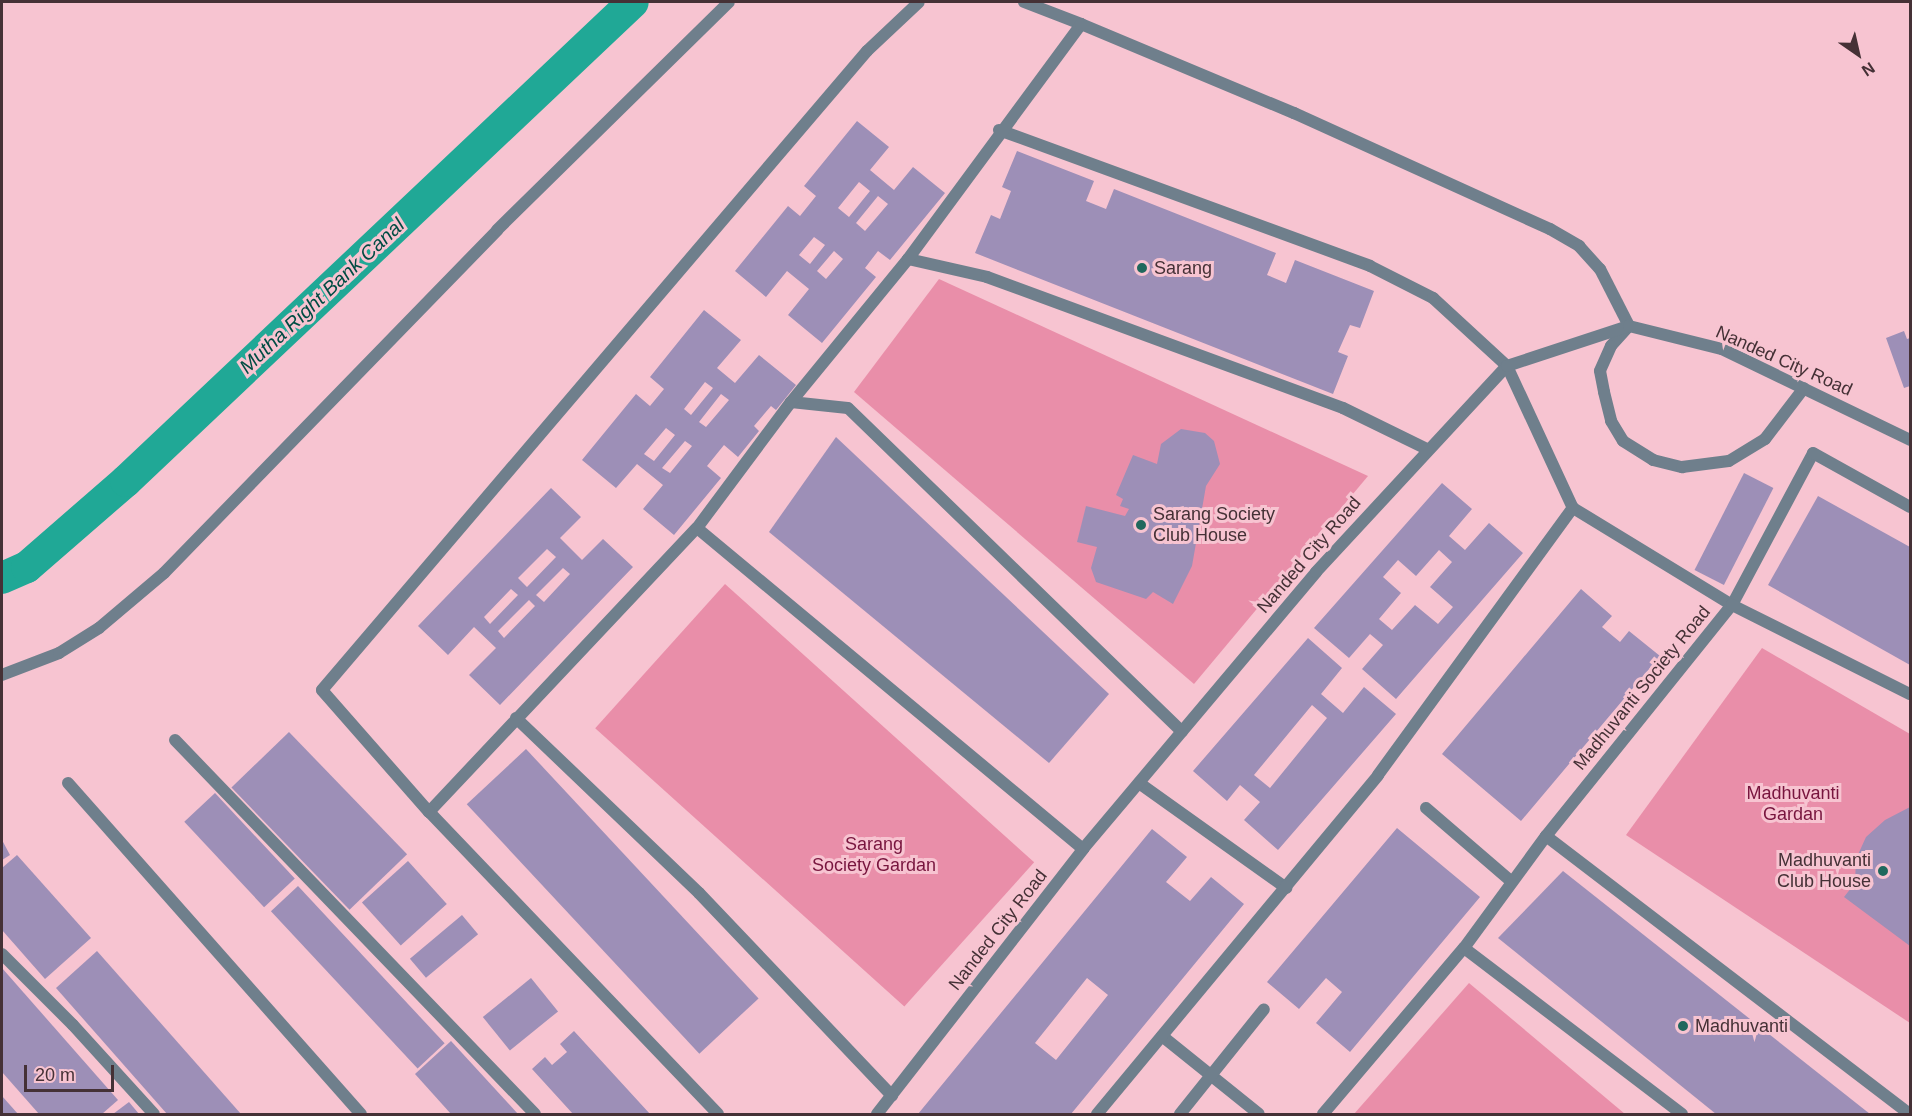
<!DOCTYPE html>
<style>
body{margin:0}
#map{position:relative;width:1912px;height:1116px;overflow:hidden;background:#f7c4d1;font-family:Arial,sans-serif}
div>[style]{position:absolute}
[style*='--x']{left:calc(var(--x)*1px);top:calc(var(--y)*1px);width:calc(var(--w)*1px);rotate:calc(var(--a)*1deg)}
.green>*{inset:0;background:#e98ea9;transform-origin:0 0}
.canal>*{height:32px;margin:-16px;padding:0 16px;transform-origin:16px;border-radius:16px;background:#20a896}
.building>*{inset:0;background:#9d8fb7;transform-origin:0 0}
.street>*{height:12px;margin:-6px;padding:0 6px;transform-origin:6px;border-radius:6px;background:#6f7f8c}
.dots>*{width:16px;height:16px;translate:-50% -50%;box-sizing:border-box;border:3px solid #f7c4d1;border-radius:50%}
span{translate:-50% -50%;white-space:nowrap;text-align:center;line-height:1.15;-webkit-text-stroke:6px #f7c4d1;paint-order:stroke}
.poi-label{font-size:18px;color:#453136}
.left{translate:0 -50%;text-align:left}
.right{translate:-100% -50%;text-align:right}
.street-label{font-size:18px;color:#453136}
.park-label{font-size:18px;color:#78153e}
.water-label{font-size:20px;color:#004c43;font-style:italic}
.frame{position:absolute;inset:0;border:3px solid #453136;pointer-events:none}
.north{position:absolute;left:1828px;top:24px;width:60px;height:60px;-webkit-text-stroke:4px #f7c4d1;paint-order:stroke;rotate:146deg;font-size:16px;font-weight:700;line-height:24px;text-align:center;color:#453136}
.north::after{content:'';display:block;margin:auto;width:21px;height:27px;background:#453136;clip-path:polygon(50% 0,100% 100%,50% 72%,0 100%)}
.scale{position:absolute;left:24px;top:1065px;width:90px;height:27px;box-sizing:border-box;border:3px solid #453136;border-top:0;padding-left:8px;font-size:18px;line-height:21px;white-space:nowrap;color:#453136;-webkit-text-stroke:4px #f7c4d1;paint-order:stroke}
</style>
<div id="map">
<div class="green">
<i style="clip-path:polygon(939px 279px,1368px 476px,1194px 684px,854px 392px)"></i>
<i style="left:725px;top:584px;width:416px;height:194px;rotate:42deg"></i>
<i style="clip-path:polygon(1762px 648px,1910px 734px,1910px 1023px,1626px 835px)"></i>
<i style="clip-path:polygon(1469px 983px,1625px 1114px,1354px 1114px)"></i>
</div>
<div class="canal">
<i style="--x:2;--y:578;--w:27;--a:-24"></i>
<i style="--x:27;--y:567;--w:131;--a:-41"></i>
<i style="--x:126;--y:481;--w:697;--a:-43.37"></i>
</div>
<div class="building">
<i style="clip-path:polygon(evenodd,857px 121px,889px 147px,870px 170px,894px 190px,913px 167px,945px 193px,890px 260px,878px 251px,865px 268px,876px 277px,822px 343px,788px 315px,809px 289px,787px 271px,766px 297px,735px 271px,788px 206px,800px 216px,816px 196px,804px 186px,857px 121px,859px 182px,870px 191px,849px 217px,838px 208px,859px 182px,857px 121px,878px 196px,888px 204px,865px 231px,856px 223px,878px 196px,857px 121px,814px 237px,825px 245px,810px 264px,799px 255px,814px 237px,857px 121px,834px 251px,843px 259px,826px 279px,817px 271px,834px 251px)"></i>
<i style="clip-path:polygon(1017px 151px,1094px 181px,1086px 201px,1106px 209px,1114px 189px,1276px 253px,1267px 275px,1286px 283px,1295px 260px,1374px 291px,1360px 328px,1350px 325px,1338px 352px,1348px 356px,1333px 394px,975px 253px,991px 215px,1000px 219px,1011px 191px,1002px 187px)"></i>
<i style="clip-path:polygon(evenodd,704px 310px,741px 340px,717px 368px,735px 383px,759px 355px,796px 385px,776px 410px,771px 406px,754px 426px,759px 431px,738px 457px,724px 445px,707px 466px,721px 478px,674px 535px,643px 509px,663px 485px,637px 464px,616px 488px,582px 460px,636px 394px,650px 406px,664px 389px,650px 377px,704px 310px,705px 382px,713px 388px,691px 415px,684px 409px,705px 382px,704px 310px,721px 394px,729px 400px,706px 427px,699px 422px,721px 394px,704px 310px,666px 428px,675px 435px,654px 461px,644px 454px,666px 428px,704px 310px,685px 441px,692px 446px,670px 473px,662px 468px,685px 441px)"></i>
<i style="clip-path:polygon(1904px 331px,1907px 339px,1910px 338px,1910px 386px,1904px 388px,1886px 338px)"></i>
<i style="clip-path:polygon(1181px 429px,1205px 433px,1214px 441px,1220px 464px,1206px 486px,1192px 566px,1173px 604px,1153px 592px,1146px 599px,1096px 582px,1091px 568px,1097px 547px,1077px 542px,1086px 506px,1125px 516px,1129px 509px,1120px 506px,1123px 499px,1116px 495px,1133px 455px,1157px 464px,1161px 444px)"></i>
<i style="clip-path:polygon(836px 437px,1109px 694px,1049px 763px,769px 532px)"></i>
<i style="left:1744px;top:473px;width:33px;height:109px;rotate:27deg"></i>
<i style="clip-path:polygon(evenodd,1442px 483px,1472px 509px,1449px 536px,1465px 550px,1489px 523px,1523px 553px,1396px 699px,1362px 669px,1383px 645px,1370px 634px,1349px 658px,1314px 628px,1442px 483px,1439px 550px,1452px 562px,1430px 587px,1453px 607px,1438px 624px,1415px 605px,1392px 630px,1379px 619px,1401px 593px,1383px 577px,1398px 560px,1416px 576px,1439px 550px)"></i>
<i style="clip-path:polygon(evenodd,551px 488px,581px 517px,560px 538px,582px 560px,603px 539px,633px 567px,500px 705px,469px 675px,496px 648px,474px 627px,448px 655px,418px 626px,551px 488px,547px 549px,556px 557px,527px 587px,518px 578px,547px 549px,551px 488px,563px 568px,570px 574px,544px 602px,536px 595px,563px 568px,551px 488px,511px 589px,518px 595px,490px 624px,484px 617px,511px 589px,551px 488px,529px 600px,535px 606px,504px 638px,498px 631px,529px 600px)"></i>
<i style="clip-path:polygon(1818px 496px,1910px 547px,1910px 665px,1768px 585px)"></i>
<i style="clip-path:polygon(1581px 589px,1612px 616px,1602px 627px,1620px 642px,1629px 631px,1660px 656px,1521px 821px,1442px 754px)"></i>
<i style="clip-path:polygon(evenodd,1308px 638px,1342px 668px,1321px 694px,1343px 713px,1364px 687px,1396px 714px,1278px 850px,1244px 820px,1260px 802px,1240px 785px,1227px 801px,1193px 771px,1308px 638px,1312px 705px,1327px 718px,1270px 788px,1254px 775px,1312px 705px)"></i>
<i style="left:289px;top:732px;width:170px;height:80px;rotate:46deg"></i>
<i style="left:526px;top:749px;width:341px;height:81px;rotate:47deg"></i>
<i style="left:215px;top:793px;width:117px;height:42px;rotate:47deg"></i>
<i style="clip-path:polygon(1910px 807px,1910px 946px,1844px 897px,1855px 883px,1856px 859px,1866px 837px,1885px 820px)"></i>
<i style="clip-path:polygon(1397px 828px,1480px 897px,1350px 1052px,1316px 1023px,1342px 992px,1326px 978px,1299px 1009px,1267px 982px)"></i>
<i style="clip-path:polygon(evenodd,1152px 829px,1187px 857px,1166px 882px,1190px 901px,1211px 877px,1244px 904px,1071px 1114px,918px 1114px,1152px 829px,1087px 978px,1108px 995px,1056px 1060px,1035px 1043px,1087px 978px)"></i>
<i style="clip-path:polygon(2px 840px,10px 855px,2px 860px)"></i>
<i style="clip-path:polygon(17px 855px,91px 938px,45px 979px,2px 930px,2px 868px)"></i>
<i style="left:408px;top:861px;width:58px;height:62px;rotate:48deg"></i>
<i style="clip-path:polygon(1563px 871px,1870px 1114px,1716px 1114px,1498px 938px)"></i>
<i style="left:298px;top:886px;width:215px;height:37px;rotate:47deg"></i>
<i style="left:462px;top:915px;width:25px;height:68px;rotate:50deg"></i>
<i style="clip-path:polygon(97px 951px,241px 1114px,167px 1114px,56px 988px)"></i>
<i style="clip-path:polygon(2px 968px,118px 1100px,102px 1114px,39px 1114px,2px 1072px)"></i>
<i style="left:531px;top:978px;width:43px;height:62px;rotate:51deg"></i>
<i style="clip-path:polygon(574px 1031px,650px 1114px,573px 1114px,532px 1069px,545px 1057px,552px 1065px,567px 1052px,560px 1044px)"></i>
<i style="clip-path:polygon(451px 1041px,518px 1114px,451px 1114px,415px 1074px)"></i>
<i style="clip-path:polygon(2px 1096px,18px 1114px,2px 1114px)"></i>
<i style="clip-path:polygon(129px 1102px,139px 1114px,113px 1114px)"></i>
</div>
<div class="street">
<i style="--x:1024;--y:2;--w:61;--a:21.1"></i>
<i style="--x:999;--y:130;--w:395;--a:20.1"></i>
<i style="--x:1370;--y:266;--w:71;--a:26.9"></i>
<i style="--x:1433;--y:298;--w:100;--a:42.6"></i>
<i style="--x:1507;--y:366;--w:157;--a:65.1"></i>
<i style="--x:1573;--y:508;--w:186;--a:31.4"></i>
<i style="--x:1732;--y:605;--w:172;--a:-61.9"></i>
<i style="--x:1813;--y:453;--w:111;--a:29.1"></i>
<i style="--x:908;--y:259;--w:81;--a:12.8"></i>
<i style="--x:987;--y:277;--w:379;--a:20.2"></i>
<i style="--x:1343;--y:408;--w:93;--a:26"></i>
<i style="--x:1628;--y:327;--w:25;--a:132"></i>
<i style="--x:1611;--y:346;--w:27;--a:114"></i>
<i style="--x:1600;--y:371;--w:21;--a:79"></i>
<i style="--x:1604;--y:392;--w:30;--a:76"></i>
<i style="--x:1611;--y:421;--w:23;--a:59"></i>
<i style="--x:1623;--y:441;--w:36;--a:32"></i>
<i style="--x:1653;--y:460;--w:30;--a:14"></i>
<i style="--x:1682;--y:467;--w:47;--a:-7.3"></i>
<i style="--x:1729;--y:461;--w:42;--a:-31.4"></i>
<i style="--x:1765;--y:439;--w:64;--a:-52.6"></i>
<i style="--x:791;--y:402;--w:57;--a:6"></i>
<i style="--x:848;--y:408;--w:465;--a:44.1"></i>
<i style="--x:697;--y:528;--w:502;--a:39.75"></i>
<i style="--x:2;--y:675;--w:61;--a:-21.1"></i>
<i style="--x:59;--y:653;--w:47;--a:-32"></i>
<i style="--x:99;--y:628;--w:85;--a:-40.2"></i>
<i style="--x:164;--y:573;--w:478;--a:-45.8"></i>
<i style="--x:497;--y:230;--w:325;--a:-44.5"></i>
<i style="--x:516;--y:718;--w:253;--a:43.7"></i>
<i style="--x:699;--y:893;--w:280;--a:46.4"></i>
<i style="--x:175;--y:740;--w:519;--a:46.09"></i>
<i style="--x:68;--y:783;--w:442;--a:48.5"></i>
<i style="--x:1139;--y:783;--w:181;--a:35.5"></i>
<i style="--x:1426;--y:808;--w:113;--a:40.7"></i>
<i style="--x:429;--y:812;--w:390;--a:-46.7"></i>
<i style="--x:697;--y:528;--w:157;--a:-53.3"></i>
<i style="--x:791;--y:402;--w:185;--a:-50.7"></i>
<i style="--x:908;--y:259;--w:292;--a:-53.6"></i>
<i style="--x:1081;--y:24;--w:231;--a:22.7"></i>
<i style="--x:1294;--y:113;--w:281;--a:24.4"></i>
<i style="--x:1550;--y:229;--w:34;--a:30"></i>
<i style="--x:1579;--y:246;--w:31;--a:48"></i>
<i style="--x:1600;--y:269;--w:64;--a:63"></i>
<i style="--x:1546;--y:836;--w:297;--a:-51.2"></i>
<i style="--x:1732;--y:605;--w:199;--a:26.6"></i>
<i style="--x:2;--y:954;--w:100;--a:45"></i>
<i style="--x:73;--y:1025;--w:120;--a:47.7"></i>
<i style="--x:1162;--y:1036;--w:124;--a:38.8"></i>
<i style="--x:718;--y:1114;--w:418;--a:-133.7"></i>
<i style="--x:429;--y:812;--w:162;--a:-131.3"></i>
<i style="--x:322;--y:690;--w:840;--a:-49.54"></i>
<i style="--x:867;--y:51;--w:71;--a:-43.3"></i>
<i style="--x:877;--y:1114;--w:336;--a:-52.1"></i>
<i style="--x:1083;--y:849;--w:362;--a:-49.9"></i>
<i style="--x:1316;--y:572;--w:281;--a:-47.2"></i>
<i style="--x:1507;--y:366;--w:128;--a:-18.2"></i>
<i style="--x:1629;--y:326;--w:96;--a:13.9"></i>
<i style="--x:1722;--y:349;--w:209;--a:25.8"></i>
<i style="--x:1097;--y:1114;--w:440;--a:-50.3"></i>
<i style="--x:1378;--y:775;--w:331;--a:-53.9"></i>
<i style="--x:1180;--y:1114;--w:134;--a:-51.3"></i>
<i style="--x:1323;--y:1114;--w:218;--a:-49.7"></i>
<i style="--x:1682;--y:1114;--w:274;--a:-142.7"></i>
<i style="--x:1464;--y:948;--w:139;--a:-53.8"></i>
<i style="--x:1546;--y:836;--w:458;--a:37.4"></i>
</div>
<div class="dots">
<i style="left:1142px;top:268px;background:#20685d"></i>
<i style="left:1141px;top:525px;background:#20685d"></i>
<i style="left:1883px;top:871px;background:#20685d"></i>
<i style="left:1683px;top:1026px;background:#20685d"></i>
</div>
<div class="poi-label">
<span class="left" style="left:1154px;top:268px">Sarang</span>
<span class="left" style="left:1153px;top:525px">Sarang Society<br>Club House</span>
<span class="right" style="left:1871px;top:871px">Madhuvanti<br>Club House</span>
<span class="left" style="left:1695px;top:1026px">Madhuvanti</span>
</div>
<div class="street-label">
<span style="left:1784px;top:361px;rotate:24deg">Nanded City Road</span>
<span style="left:1309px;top:555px;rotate:-49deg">Nanded City Road</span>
<span style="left:1642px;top:688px;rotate:-51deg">Madhuvanti Society Road</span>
<span style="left:998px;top:930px;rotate:-52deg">Nanded City Road</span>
</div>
<div class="park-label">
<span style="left:1793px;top:804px">Madhuvanti<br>Gardan</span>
<span style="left:874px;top:855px">Sarang<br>Society Gardan</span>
</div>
<div class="water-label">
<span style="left:322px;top:296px;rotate:-43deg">Mutha Right Bank Canal</span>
</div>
<div class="frame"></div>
<div class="north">N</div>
<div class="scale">20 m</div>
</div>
